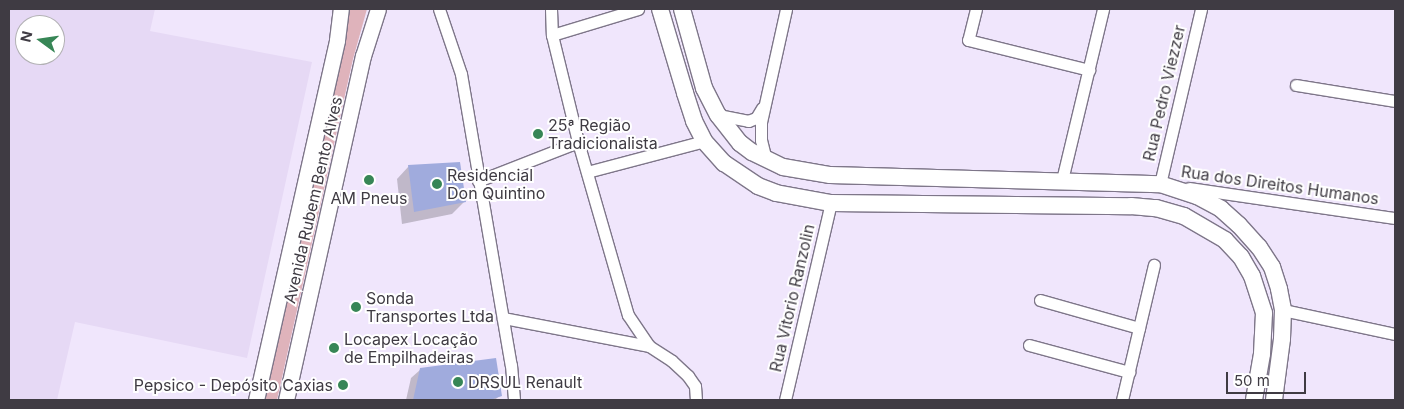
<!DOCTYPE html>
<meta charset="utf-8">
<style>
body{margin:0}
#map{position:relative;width:1404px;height:409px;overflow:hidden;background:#f0e6fc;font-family:Inter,sans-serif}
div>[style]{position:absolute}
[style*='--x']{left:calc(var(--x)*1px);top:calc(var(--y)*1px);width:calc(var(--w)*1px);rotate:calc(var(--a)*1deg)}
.built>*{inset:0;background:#e6d9f5}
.green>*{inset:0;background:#dfb3bb}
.shadow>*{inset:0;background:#0003}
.building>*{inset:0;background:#a0abdd}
.roads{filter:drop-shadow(1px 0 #7e7689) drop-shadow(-1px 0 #7e7689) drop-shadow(0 1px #7e7689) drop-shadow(0 -1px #7e7689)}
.minor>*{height:11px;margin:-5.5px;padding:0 5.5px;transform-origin:5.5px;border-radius:5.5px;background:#fff}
.major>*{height:15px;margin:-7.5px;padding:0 7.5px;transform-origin:7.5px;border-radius:7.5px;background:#fff}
.highway>*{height:16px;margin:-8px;padding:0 8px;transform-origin:8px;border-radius:8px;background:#fff}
.dots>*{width:14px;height:14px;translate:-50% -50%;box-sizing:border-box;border:2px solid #fff;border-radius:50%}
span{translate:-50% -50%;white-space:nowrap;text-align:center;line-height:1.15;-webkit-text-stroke:4px #fff;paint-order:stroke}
.street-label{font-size:16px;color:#3f3b43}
.poi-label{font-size:16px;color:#3f3b43}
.left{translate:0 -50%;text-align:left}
.right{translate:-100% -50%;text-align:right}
.frame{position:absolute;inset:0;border:10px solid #3f3b43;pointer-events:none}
.north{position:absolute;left:15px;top:15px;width:50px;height:50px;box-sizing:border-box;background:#fff;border:1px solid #b2b1b4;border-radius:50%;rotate:284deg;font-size:14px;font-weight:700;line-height:20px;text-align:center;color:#3f3b43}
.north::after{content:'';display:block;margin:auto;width:18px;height:22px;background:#378656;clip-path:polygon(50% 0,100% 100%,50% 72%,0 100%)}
.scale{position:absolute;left:1226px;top:372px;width:80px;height:22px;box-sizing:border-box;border:2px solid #3f3b43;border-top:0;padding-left:6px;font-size:15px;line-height:18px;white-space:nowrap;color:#3f3b43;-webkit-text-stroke:4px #fff;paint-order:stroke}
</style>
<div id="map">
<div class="built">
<i style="clip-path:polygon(evenodd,9px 9px,155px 9px,150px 31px,312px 62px,247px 358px,75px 322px,57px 400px,9px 400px,9px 9px,25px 25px,55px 25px,55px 55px,25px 55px,25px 25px)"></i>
</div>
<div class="green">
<i style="clip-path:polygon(347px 9px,367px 9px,353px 59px,277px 400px,262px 400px)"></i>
</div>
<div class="shadow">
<i style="clip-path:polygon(409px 166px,465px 201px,452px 214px,402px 224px,397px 179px)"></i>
<i style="clip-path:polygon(420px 370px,500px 395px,495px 400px,406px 400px,411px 378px)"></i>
</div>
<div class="building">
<i style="clip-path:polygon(460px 162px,466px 202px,414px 212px,408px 165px)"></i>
<i style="clip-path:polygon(496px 358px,502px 396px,490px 400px,413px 400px,420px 368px)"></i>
</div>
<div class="roads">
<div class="minor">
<i style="--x:439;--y:9;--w:69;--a:71.3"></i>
<i style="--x:461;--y:74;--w:295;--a:80.3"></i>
<i style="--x:511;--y:365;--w:35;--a:85"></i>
<i style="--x:551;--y:9;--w:26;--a:88"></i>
<i style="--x:552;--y:35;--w:110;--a:76.3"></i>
<i style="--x:578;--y:142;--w:180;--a:73.9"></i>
<i style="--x:628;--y:315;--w:37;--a:56"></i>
<i style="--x:649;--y:346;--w:27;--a:33"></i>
<i style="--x:672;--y:361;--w:22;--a:43"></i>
<i style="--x:688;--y:376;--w:12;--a:55"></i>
<i style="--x:695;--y:386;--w:14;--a:86"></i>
<i style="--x:976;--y:9;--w:32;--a:104"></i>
<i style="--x:968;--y:40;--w:125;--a:13.9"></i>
<i style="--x:552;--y:35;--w:90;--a:-16.8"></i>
<i style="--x:1296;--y:85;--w:100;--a:9.2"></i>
<i style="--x:718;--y:115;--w:31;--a:11"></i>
<i style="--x:748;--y:121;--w:9;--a:-21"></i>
<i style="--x:756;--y:118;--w:12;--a:-59"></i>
<i style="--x:766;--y:160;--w:21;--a:-104"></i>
<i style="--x:761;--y:140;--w:18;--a:-90"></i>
<i style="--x:761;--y:122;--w:116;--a:-77.5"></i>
<i style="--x:587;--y:172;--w:121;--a:-14.8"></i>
<i style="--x:1062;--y:180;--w:176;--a:-76.5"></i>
<i style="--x:478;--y:181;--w:107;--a:-21.3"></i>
<i style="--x:1166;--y:185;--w:6;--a:-171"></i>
<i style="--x:1160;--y:184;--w:180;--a:-76.8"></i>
<i style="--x:1189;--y:188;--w:208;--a:8.3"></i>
<i style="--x:1040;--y:300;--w:103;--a:15.8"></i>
<i style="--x:1283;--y:310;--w:115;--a:12.1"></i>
<i style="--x:503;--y:318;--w:149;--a:10.9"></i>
<i style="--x:1029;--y:345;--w:104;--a:15.1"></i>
<i style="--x:785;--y:400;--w:202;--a:-76.9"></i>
<i style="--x:1122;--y:400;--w:139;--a:-76.7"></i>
</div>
<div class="major">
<i style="--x:256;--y:400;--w:369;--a:-77.3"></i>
<i style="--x:337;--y:40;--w:31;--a:-83"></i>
<i style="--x:286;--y:400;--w:353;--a:-77.4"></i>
<i style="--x:363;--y:56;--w:49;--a:-72.3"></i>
</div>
<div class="highway">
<i style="--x:660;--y:9;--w:88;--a:73.4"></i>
<i style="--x:685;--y:93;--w:29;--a:72"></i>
<i style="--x:694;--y:121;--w:22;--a:63"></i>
<i style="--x:704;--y:141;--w:30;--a:48"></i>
<i style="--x:724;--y:163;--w:41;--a:34.1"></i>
<i style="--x:758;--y:186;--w:19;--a:21"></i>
<i style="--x:776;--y:193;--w:56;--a:10.3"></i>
<i style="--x:831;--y:203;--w:300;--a:0.6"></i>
<i style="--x:1131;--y:206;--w:25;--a:5"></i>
<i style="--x:1156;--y:208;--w:29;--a:16"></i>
<i style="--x:1184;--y:216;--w:48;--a:30.3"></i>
<i style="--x:1225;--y:240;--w:23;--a:47"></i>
<i style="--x:1241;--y:257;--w:22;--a:60"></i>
<i style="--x:1252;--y:276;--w:39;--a:72"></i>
<i style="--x:1264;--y:313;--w:41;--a:92.8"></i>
<i style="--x:1262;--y:354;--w:47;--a:99.9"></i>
<i style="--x:682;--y:9;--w:82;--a:74.4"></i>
<i style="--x:704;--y:88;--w:30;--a:63"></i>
<i style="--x:718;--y:115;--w:36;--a:52"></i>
<i style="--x:740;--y:143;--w:15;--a:37"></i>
<i style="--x:752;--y:152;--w:34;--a:26"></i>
<i style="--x:783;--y:167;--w:48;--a:9.7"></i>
<i style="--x:830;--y:175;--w:330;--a:1.6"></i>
<i style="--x:1160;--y:184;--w:39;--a:18"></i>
<i style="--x:1197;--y:196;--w:27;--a:28"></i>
<i style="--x:1221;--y:209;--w:24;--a:42"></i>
<i style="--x:1239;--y:225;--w:30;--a:48"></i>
<i style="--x:1259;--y:247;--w:24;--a:57"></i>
<i style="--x:1272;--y:267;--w:23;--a:72"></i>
<i style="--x:1279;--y:289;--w:21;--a:79"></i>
<i style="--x:1283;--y:310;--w:29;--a:92"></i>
<i style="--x:1282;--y:339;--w:62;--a:97.5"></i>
</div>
</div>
<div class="dots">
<i style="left:538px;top:134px;background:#378656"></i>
<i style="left:369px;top:180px;background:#378656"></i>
<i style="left:437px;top:184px;background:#378656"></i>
<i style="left:356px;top:307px;background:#378656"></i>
<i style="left:334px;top:348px;background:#378656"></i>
<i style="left:458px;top:382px;background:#378656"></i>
<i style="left:343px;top:385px;background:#378656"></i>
</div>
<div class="street-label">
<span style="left:1164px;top:93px;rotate:-77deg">Rua Pedro Viezzer</span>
<span style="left:1280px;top:185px;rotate:8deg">Rua dos Direitos Humanos</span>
<span style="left:313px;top:200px;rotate:-77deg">Avenida Rubem Bento Alves</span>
<span style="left:792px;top:298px;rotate:-77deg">Rua Vitorio Ranzolin</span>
</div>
<div class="poi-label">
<span class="left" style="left:548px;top:134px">25ª Região<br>Tradicionalista</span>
<span class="left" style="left:447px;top:184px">Residencial<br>Don Quintino</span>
<span style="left:369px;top:198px">AM Pneus</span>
<span class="left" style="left:366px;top:307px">Sonda<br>Transportes Ltda</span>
<span class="left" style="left:344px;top:348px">Locapex Locação<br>de Empilhadeiras</span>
<span class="left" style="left:468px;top:382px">DRSUL Renault</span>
<span class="right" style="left:333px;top:385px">Pepsico - Depósito Caxias</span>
</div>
<div class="frame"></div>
<div class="north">N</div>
<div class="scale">50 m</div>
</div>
